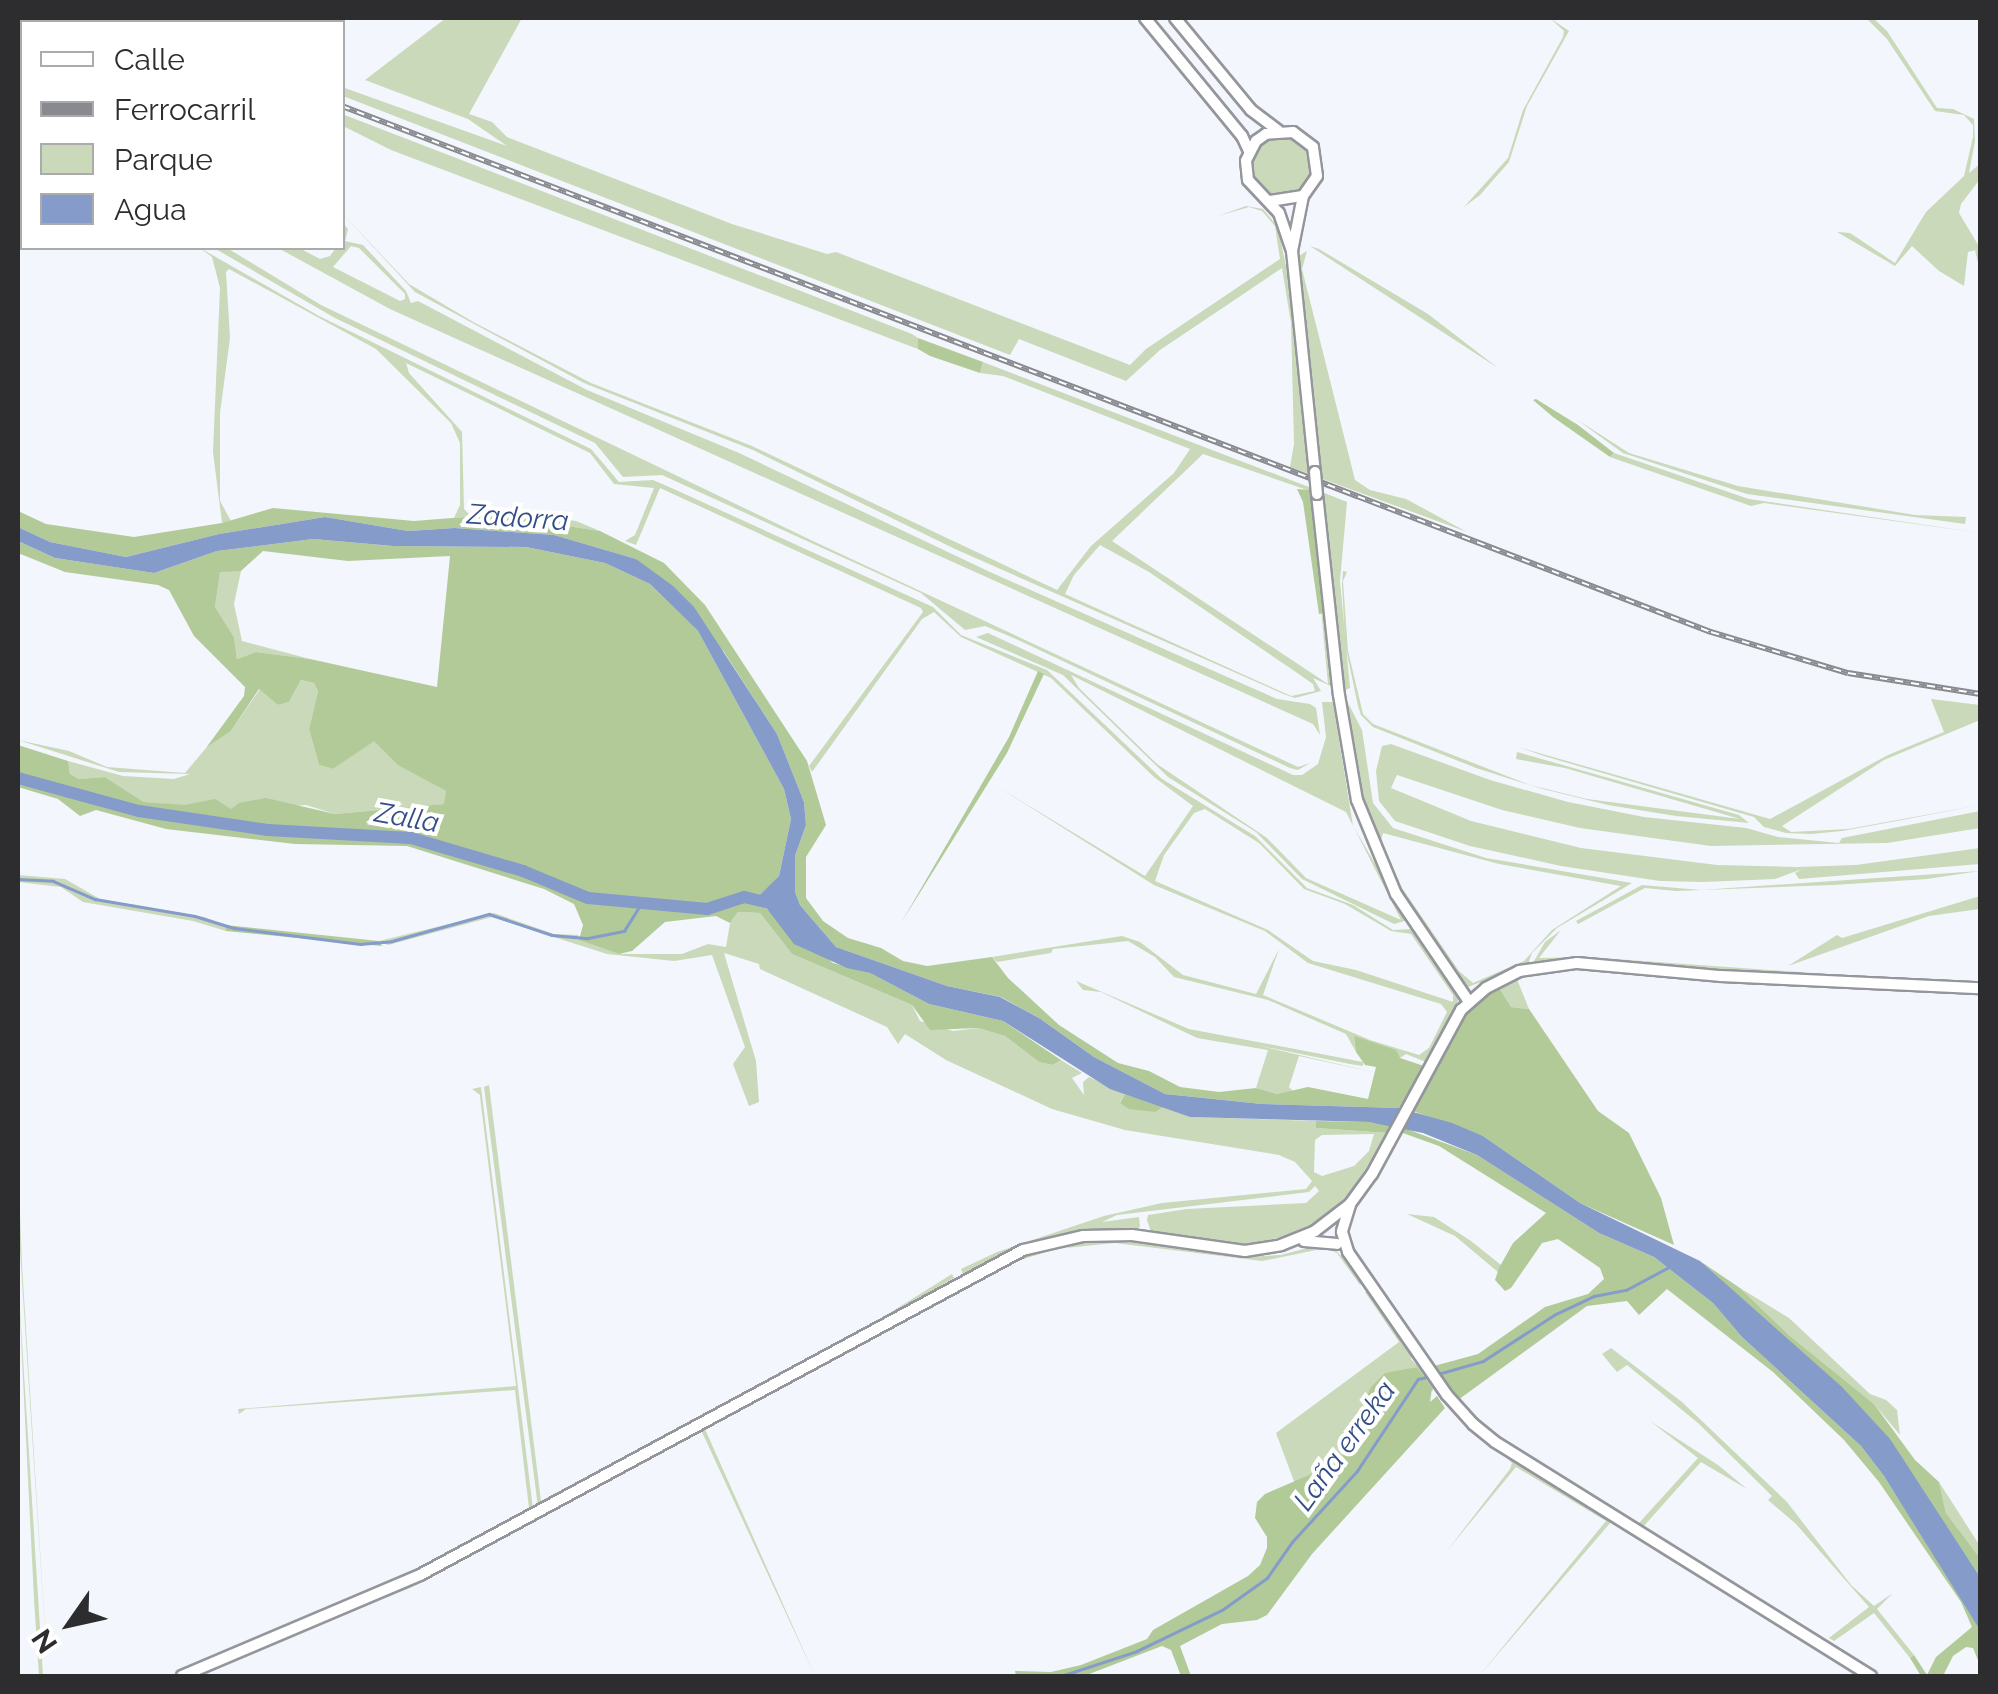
<!DOCTYPE html>
<meta charset="utf-8">
<style>
body{margin:0}
#map{position:relative;width:1998px;height:1694px;overflow:hidden;background:#f3f6fd;font-family:Raleway,sans-serif}
div>[style]{position:absolute}
[style*='--x']{left:calc(var(--x)*1px);top:calc(var(--y)*1px);width:calc(var(--w)*1px);rotate:calc(var(--a)*1deg)}
.green>*{inset:0;background:#c9d9b9}
.round{border-radius:50%}
.forest>*{inset:0;background:#b1ca98}
.water>*{inset:0;background:#859bc9}
.stream>*{height:2.5px;margin:-1.25px;padding:0 1.25px;transform-origin:1.25px;border-radius:1.25px;background:#859bc9}
.river>*{height:12px;margin:-6px;padding:0 6px;transform-origin:6px;border-radius:6px;background:#859bc9}
.roads{filter:drop-shadow(2px 0 #94969c) drop-shadow(-2px 0 #94969c) drop-shadow(0 2px #94969c) drop-shadow(0 -2px #94969c)}
.tertiary>*{height:10px;margin:-5px;padding:0 5px;transform-origin:5px;border-radius:5px;background:#fff}
.rail>*{height:6px;margin-top:-3px;transform-origin:0;background:repeating-linear-gradient(90deg,#fff 0 8px,#898a8f 0 16px);box-sizing:border-box;border-block:2px solid #898a8f}
.bridges{filter:drop-shadow(2px 0 #94969c) drop-shadow(-2px 0 #94969c) drop-shadow(0 2px #94969c) drop-shadow(0 -2px #94969c)}
.tertiary-bridge>*{height:10px;margin:-5px;padding:0 5px;transform-origin:5px;border-radius:5px;background:#fff}
span{translate:-50% -50%;white-space:nowrap;text-align:center;line-height:1.15;-webkit-text-stroke:8px #fff;paint-order:stroke}
.water-label{font-size:28px;color:#324d87;font-style:italic}
.frame{position:absolute;inset:0;border:20px solid #2d2d30;pointer-events:none}
.legend{position:absolute;left:20px;top:20px;width:325px;height:230px;box-sizing:border-box;background:#fff;border:2px solid #ababac;margin:0;padding:12px 18px;list-style:none;font-size:30px;color:#2d2d30}
.legend li{display:flex;align-items:center;gap:20px;height:50px}
.legend b{width:50px;border:2px solid #ababac}
.north{position:absolute;left:20px;top:1574px;width:100px;height:100px;-webkit-text-stroke:8px #fff;paint-order:stroke;rotate:236deg;font-size:28px;font-weight:700;line-height:40px;text-align:center;color:#2d2d30}
.north::after{content:'';display:block;margin:auto;width:35px;height:45px;background:#2d2d30;clip-path:polygon(50% 0,100% 100%,50% 72%,0 100%)}
</style>
<div id="map">
<div class="green">
<i style="clip-path:polygon(446px 18px,522px 18px,469px 114px,492px 122px,507px 137px,732px 224px,827px 254px,836px 252px,1130px 365px,1146px 349px,1280px 259px,1275px 226px,1262px 211px,1249px 207px,1218px 216px,1246px 206px,1263px 209px,1278px 227px,1292px 296px,1298px 283px,1299px 256px,1307px 251px,1302px 269px,1355px 480px,1370px 490px,1406px 499px,1467px 532px,1290px 467px,1294px 444px,1291px 323px,1282px 268px,1160px 350px,1126px 381px,1019px 339px,1010px 355px,343px 96px,342px 87px,507px 146px,468px 119px,365px 80px)"></i>
<i style="clip-path:polygon(1550px 18px,1569px 31px,1527px 106px,1509px 162px,1480px 195px,1464px 207px,1508px 158px,1523px 110px,1563px 37px,1564px 31px)"></i>
<i style="clip-path:polygon(1866px 18px,1873px 18px,1887px 31px,1937px 108px,1953px 109px,1974px 119px,1975px 141px,1969px 173px,1980px 164px,1980px 179px,1961px 204px,1959px 213px,1980px 248px,1980px 271px,1975px 250px,1968px 252px,1964px 286px,1939px 271px,1912px 246px,1895px 266px,1837px 232px,1850px 233px,1895px 263px,1926px 212px,1964px 176px,1973px 137px,1973px 125px,1964px 115px,1935px 111px,1887px 39px)"></i>
<i style="clip-path:polygon(342px 114px,912px 334px,918px 338px,918px 349px,391px 150px,343px 126px)"></i>
<i class="round" style="left:1252px;top:137px;width:60px;height:60px"></i>
<i style="clip-path:polygon(evenodd,342px 213px,409px 284px,475px 323px,591px 383px,752px 446px,1057px 590px,1091px 546px,1174px 473px,1190px 449px,1003px 376px,980px 373px,983px 362px,1314px 489px,1333px 687px,1313px 678px,1321px 691px,1295px 698px,1286px 695px,955px 549px,753px 450px,584px 383px,415px 292px,342px 213px,1203px 454px,1310px 491px,1328px 684px,1112px 541px,1203px 454px,342px 213px,1100px 545px,1149px 572px,1290px 668px,1313px 684px,1315px 691px,1291px 696px,1065px 594px,1074px 575px,1100px 545px)"></i>
<i style="clip-path:polygon(evenodd,343px 223px,348px 229px,345px 241px,363px 245px,406px 291px,411px 303px,418px 301px,587px 390px,739px 453px,990px 572px,1277px 699px,1310px 704px,1316px 708px,1320px 735px,1313px 724px,390px 309px,278px 248px,299px 248px,320px 259px,330px 256px,336px 248px,342px 248px,343px 223px,351px 246px,359px 248px,405px 294px,405px 299px,400px 301px,333px 267px,351px 246px)"></i>
<i style="clip-path:polygon(1310px 246px,1319px 249px,1428px 314px,1498px 368px)"></i>
<i style="clip-path:polygon(evenodd,200px 248px,319px 316px,591px 449px,619px 482px,653px 480px,676px 490px,933px 607px,961px 635px,1047px 670px,1162px 779px,1255px 836px,1307px 888px,1353px 905px,1393px 930px,1413px 929px,1459px 999px,1426px 1062px,1406px 1054px,1400px 1058px,1354px 1037px,1356px 1052px,1346px 1034px,1268px 1000px,1174px 977px,1155px 957px,1128px 941px,1053px 949px,1051px 953px,997px 962px,992px 957px,1122px 936px,1140px 942px,1183px 975px,1256px 994px,1279px 949px,1263px 995px,1370px 1040px,1419px 1055px,1429px 1048px,1447px 1012px,1441px 1004px,1308px 963px,1265px 931px,1154px 885px,998px 787px,1145px 876px,1193px 806px,1154px 777px,1051px 678px,961px 637px,934px 612px,922px 619px,812px 772px,809px 766px,923px 612px,921px 608px,660px 488px,636px 545px,625px 541px,635px 535px,654px 488px,614px 484px,590px 453px,406px 363px,409px 373px,462px 432px,464px 509px,471px 516px,454px 518px,460px 505px,460px 443px,451px 423px,376px 349px,229px 269px,226px 272px,230px 338px,220px 413px,220px 501px,231px 521px,222px 523px,213px 452px,220px 288px,212px 257px,200px 248px,1205px 809px,1259px 843px,1304px 889px,1345px 904px,1391px 931px,1411px 934px,1453px 995px,1453px 1002px,1356px 970px,1313px 961px,1268px 930px,1155px 881px,1164px 855px,1194px 813px,1205px 809px)"></i>
<i style="clip-path:polygon(214px 248px,227px 248px,321px 305px,815px 542px,1298px 767px,1310px 763px,1298px 770px,1290px 768px,1016px 639px,985px 626px,965px 630px,921px 593px,662px 475px,623px 477px,595px 443px,335px 318px)"></i>
<i style="clip-path:polygon(1576px 419px,1629px 453px,1738px 486px,1915px 515px,1966px 517px,1965px 524px,1747px 494px,1623px 453px)"></i>
<i style="clip-path:polygon(1614px 453px,1749px 499px,1980px 533px,1764px 503px,1751px 506px,1610px 457px)"></i>
<i style="clip-path:polygon(1322px 492px,1347px 502px,1340px 581px,1350px 688px,1345px 690px)"></i>
<i style="clip-path:polygon(531px 514px,576px 521px,600px 531px,491px 515px)"></i>
<i style="clip-path:polygon(220px 571px,241px 571px,234px 604px,242px 641px,310px 659px,256px 652px,237px 659px,234px 637px,215px 607px)"></i>
<i style="clip-path:polygon(1343px 571px,1347px 572px,1343px 581px,1348px 651px,1363px 714px,1373px 724px,1530px 785px,1587px 799px,1740px 819px,1565px 768px,1516px 759px,1517px 752px,1739px 815px,1749px 823px,1676px 816px,1608px 805px,1543px 789px,1523px 783px,1476px 768px,1373px 727px,1361px 715px,1358px 706px,1345px 644px,1342px 584px)"></i>
<i style="clip-path:polygon(evenodd,988px 633px,1293px 775px,1302px 775px,1318px 764px,1326px 737px,1322px 702px,1333px 702px,1353px 826px,1408px 920px,1394px 924px,1302px 879px,1256px 832px,1168px 777px,1063px 675px,976px 637px,988px 633px,1071px 675px,1346px 812px,1401px 920px,1306px 878px,1267px 838px,1157px 764px,1079px 688px,1071px 675px)"></i>
<i style="clip-path:polygon(301px 680px,314px 683px,318px 693px,309px 729px,319px 765px,333px 769px,374px 740px,398px 764px,446px 791px,445px 804px,335px 814px,306px 805px,232px 810px,144px 802px,105px 777px,79px 779px,70px 774px,68px 761px,123px 776px,174px 779px,190px 774px,119px 772px,18px 740px,69px 751px,107px 767px,185px 773px,206px 748px,231px 731px,260px 689px,278px 705px,289px 702px)"></i>
<i style="clip-path:polygon(1931px 699px,1980px 705px,1980px 720px,1884px 760px,1782px 826px,1791px 832px,1848px 829px,1980px 805px,1902px 820px,1842px 831px,1811px 834px,1786px 833px,1764px 827px,1754px 817px,1544px 756px,1518px 747px,1770px 819px,1888px 755px,1944px 732px)"></i>
<i style="clip-path:polygon(evenodd,1348px 703px,1362px 730px,1373px 803px,1393px 828px,1486px 858px,1632px 883px,1557px 928px,1532px 953px,1528px 964px,1468px 987px,1421px 923px,1385px 859px,1359px 785px,1344px 707px,1348px 703px,1383px 833px,1499px 864px,1621px 886px,1552px 930px,1524px 961px,1473px 983px,1459px 971px,1402px 888px,1381px 840px,1383px 833px)"></i>
<i style="clip-path:polygon(1391px 744px,1490px 780px,1568px 802px,1644px 817px,1746px 828px,1778px 837px,1839px 843px,1842px 838px,1980px 811px,1980px 828px,1887px 843px,1711px 846px,1580px 828px,1502px 810px,1397px 775px,1391px 788px,1471px 821px,1581px 848px,1717px 865px,1797px 867px,1856px 865px,1980px 848px,1980px 864px,1799px 879px,1795px 873px,1802px 869px,1775px 879px,1703px 882px,1660px 881px,1561px 866px,1470px 846px,1395px 821px,1379px 801px,1376px 771px,1382px 746px)"></i>
<i style="clip-path:polygon(1980px 871px,1927px 879px,1833px 885px,1676px 891px,1645px 888px,1578px 924px,1576px 921px,1642px 885px,1701px 890px)"></i>
<i style="clip-path:polygon(18px 875px,65px 879px,100px 899px,204px 917px,226px 925px,226px 931px,193px 921px,83px 902px,61px 887px,18px 882px)"></i>
<i style="clip-path:polygon(1980px 896px,1980px 909px,1929px 916px,1788px 966px,1837px 935px,1842px 938px)"></i>
<i style="clip-path:polygon(evenodd,738px 912px,760px 913px,792px 954px,912px 1005px,920px 1021px,953px 1031px,978px 1028px,1005px 1036px,1039px 1062px,1051px 1065px,1061px 1060px,1082px 1073px,1072px 1078px,1084px 1095px,1083px 1082px,1089px 1077px,1125px 1094px,1120px 1102px,1156px 1112px,1163px 1107px,1190px 1117px,1316px 1121px,1316px 1128px,1388px 1133px,1351px 1192px,1321px 1220px,1292px 1234px,1258px 1243px,1223px 1243px,1151px 1232px,1147px 1220px,1148px 1215px,1187px 1209px,1306px 1203px,1319px 1191px,1315px 1186px,1309px 1192px,1117px 1215px,1102px 1222px,1139px 1217px,1140px 1226px,1137px 1230px,1062px 1234px,1018px 1248px,963px 1274px,961px 1269px,997px 1252px,1104px 1216px,1162px 1203px,1306px 1189px,1312px 1181px,1295px 1162px,1279px 1155px,1125px 1130px,1052px 1109px,946px 1060px,905px 1034px,898px 1044px,887px 1027px,760px 969px,759px 964px,724px 953px,756px 1061px,759px 1102px,749px 1106px,733px 1064px,745px 1047px,712px 955px,674px 961px,607px 954px,492px 917px,388px 945px,379px 941px,494px 913px,554px 934px,578px 935px,580px 940px,619px 954px,682px 954px,708px 944px,726px 947px,730px 923px,738px 912px,1374px 1134px,1369px 1151px,1354px 1166px,1322px 1176px,1314px 1172px,1315px 1140px,1322px 1135px,1374px 1134px)"></i>
<i style="clip-path:polygon(1561px 930px,1539px 958px,1587px 957px,1980px 985px,1683px 970px,1592px 960px,1533px 963px,1545px 942px)"></i>
<i style="clip-path:polygon(1516px 977px,1529px 1009px,1511px 1007px,1498px 986px)"></i>
<i style="clip-path:polygon(1076px 981px,1189px 1029px,1363px 1062px,1363px 1066px,1350px 1064px,1256px 1045px,1377px 1073px,1299px 1056px,1289px 1087px,1293px 1091px,1277px 1094px,1256px 1088px,1268px 1050px,1197px 1038px,1101px 992px,1083px 990px)"></i>
<i style="clip-path:polygon(489px 1085px,541px 1501px,872px 1324px,952px 1274px,954px 1278px,866px 1329px,538px 1507px,484px 1087px)"></i>
<i style="clip-path:polygon(481px 1087px,533px 1509px,430px 1567px,351px 1603px,167px 1676px,403px 1578px,529px 1508px,515px 1390px,246px 1409px,239px 1414px,238px 1409px,516px 1386px,481px 1105px,480px 1095px,472px 1089px)"></i>
<i style="clip-path:polygon(18px 1162px,22px 1265px,48px 1676px,18px 1220px)"></i>
<i style="clip-path:polygon(1407px 1214px,1434px 1217px,1471px 1241px,1501px 1265px,1498px 1272px,1455px 1236px)"></i>
<i style="clip-path:polygon(1131px 1240px,1244px 1257px,1281px 1255px,1319px 1245px,1333px 1247px,1363px 1281px,1360px 1285px,1337px 1253px,1326px 1248px,1262px 1261px,1115px 1243px,1066px 1248px,1087px 1241px)"></i>
<i style="clip-path:polygon(1054px 1247px,1058px 1248px,1018px 1261px,930px 1305px,705px 1429px,815px 1676px,701px 1430px,412px 1587px,189px 1676px,412px 1583px,935px 1299px,1012px 1261px)"></i>
<i style="clip-path:polygon(18px 1278px,43px 1676px,39px 1676px,34px 1599px)"></i>
<i style="clip-path:polygon(1740px 1288px,1789px 1318px,1870px 1394px,1886px 1400px,1897px 1410px,1900px 1435px,1874px 1404px,1790px 1336px)"></i>
<i style="clip-path:polygon(1369px 1289px,1412px 1351px,1411px 1359px,1435px 1385px,1432px 1392px,1417px 1367px,1404px 1370px,1364px 1403px,1365px 1418px,1352px 1444px,1335px 1464px,1295px 1484px,1276px 1433px,1399px 1342px,1365px 1292px)"></i>
<i style="clip-path:polygon(1611px 1348px,1682px 1402px,1787px 1502px,1851px 1585px,1874px 1606px,1893px 1593px,1877px 1609px,1914px 1655px,1910px 1658px,1874px 1613px,1834px 1641px,1829px 1638px,1869px 1607px,1796px 1524px,1768px 1500px,1772px 1496px,1698px 1423px,1627px 1365px,1617px 1372px,1602px 1354px)"></i>
<i style="clip-path:polygon(1650px 1421px,1718px 1465px,1747px 1489px,1701px 1462px,1643px 1527px,1639px 1523px,1698px 1458px)"></i>
<i style="clip-path:polygon(1497px 1448px,1611px 1522px,1479px 1676px,1606px 1521px,1516px 1467px,1446px 1552px,1510px 1469px,1512px 1463px)"></i>
<i style="clip-path:polygon(1939px 1482px,1980px 1546px,1980px 1558px,1946px 1513px)"></i>
</div>
<div class="forest">
<i style="clip-path:polygon(918px 338px,983px 362px,980px 373px,930px 356px,918px 349px)"></i>
<i style="clip-path:polygon(1536px 399px,1578px 425px,1614px 453px,1610px 457px,1553px 417px,1533px 400px)"></i>
<i style="clip-path:polygon(1297px 489px,1310px 490px,1324px 613px,1319px 614px,1303px 502px)"></i>
<i style="clip-path:polygon(273px 508px,414px 521px,491px 515px,528px 520px,600px 531px,664px 563px,705px 605px,807px 761px,826px 825px,806px 857px,806px 898px,823px 921px,848px 938px,881px 948px,903px 961px,927px 966px,992px 957px,1008px 978px,1059px 1025px,1118px 1063px,1149px 1071px,1180px 1087px,1219px 1092px,1256px 1088px,1277px 1094px,1308px 1087px,1368px 1099px,1376px 1067px,1365px 1065px,1356px 1052px,1354px 1036px,1396px 1050px,1400px 1058px,1424px 1066px,1399px 1108px,1262px 1104px,1165px 1094px,1094px 1057px,1039px 1018px,1001px 997px,947px 986px,836px 947px,800px 905px,795px 892px,795px 856px,806px 825px,804px 802px,777px 734px,724px 652px,636px 559px,554px 535px,454px 528px,408px 531px,325px 517px,219px 534px,126px 557px,50px 542px,18px 527px,18px 511px,46px 524px,134px 537px,222px 523px)"></i>
<i style="clip-path:polygon(evenodd,313px 539px,393px 546px,526px 547px,605px 563px,650px 584px,698px 631px,784px 789px,791px 819px,779px 876px,765px 892px,762px 905px,833px 963px,870px 973px,929px 1004px,1003px 1021px,1061px 1060px,1052px 1065px,1039px 1062px,1005px 1036px,978px 1028px,930px 1030px,912px 1005px,792px 954px,760px 913px,738px 912px,730px 923px,716px 916px,665px 922px,632px 951px,619px 954px,579px 940px,583px 925px,574px 904px,544px 889px,407px 846px,295px 844px,166px 829px,96px 810px,80px 816px,58px 799px,18px 787px,18px 745px,68px 761px,70px 774px,79px 779px,105px 777px,144px 802px,185px 805px,215px 799px,231px 809px,239px 803px,266px 798px,335px 814px,444px 804px,446px 791px,398px 765px,374px 741px,333px 769px,319px 765px,309px 729px,318px 692px,314px 683px,301px 680px,289px 702px,278px 705px,259px 689px,231px 731px,206px 748px,244px 696px,245px 687px,194px 636px,169px 590px,158px 585px,65px 572px,18px 553px,18px 541px,55px 558px,154px 573px,217px 551px,313px 539px,263px 551px,348px 561px,450px 556px,437px 687px,310px 659px,256px 652px,237px 659px,234px 637px,215px 607px,220px 572px,241px 571px,263px 551px)"></i>
<i style="clip-path:polygon(1038px 671px,1044px 674px,1007px 753px,901px 923px,1009px 737px)"></i>
<i style="clip-path:polygon(226px 925px,379px 941px,382px 946px,226px 931px)"></i>
<i style="clip-path:polygon(1498px 986px,1511px 1007px,1529px 1009px,1598px 1111px,1629px 1133px,1661px 1198px,1674px 1245px,1580px 1203px,1483px 1136px,1410px 1110px,1463px 1015px)"></i>
<i style="clip-path:polygon(1125px 1094px,1163px 1107px,1156px 1112px,1129px 1109px,1120px 1103px)"></i>
<i style="clip-path:polygon(1316px 1121px,1369px 1122px,1392px 1125px,1388px 1133px,1316px 1128px)"></i>
<i style="clip-path:polygon(1401px 1127px,1477px 1155px,1599px 1233px,1654px 1257px,1713px 1303px,1742px 1337px,1861px 1446px,1884px 1476px,1975px 1619px,1980px 1630px,1980px 1665px,1973px 1648px,1966px 1647px,1953px 1656px,1943px 1676px,1921px 1676px,1910px 1658px,1914px 1655px,1927px 1675px,1936px 1657px,1972px 1627px,1961px 1602px,1879px 1482px,1844px 1440px,1773px 1372px,1667px 1289px,1639px 1315px,1627px 1301px,1587px 1306px,1458px 1400px,1434px 1366px,1478px 1354px,1545px 1307px,1588px 1294px,1604px 1279px,1600px 1268px,1558px 1239px,1542px 1243px,1511px 1288px,1505px 1291px,1495px 1280px,1499px 1268px,1513px 1243px,1546px 1213px,1439px 1146px,1400px 1132px)"></i>
<i style="clip-path:polygon(1700px 1261px,1740px 1288px,1790px 1336px,1874px 1404px,1915px 1460px,1939px 1482px,1946px 1513px,1980px 1558px,1980px 1577px,1889px 1439px)"></i>
<i style="clip-path:polygon(1417px 1367px,1432px 1388px,1430px 1402px,1437px 1396px,1445px 1408px,1312px 1554px,1267px 1615px,1257px 1620px,1222px 1624px,1180px 1646px,1191px 1676px,1181px 1676px,1171px 1650px,1162px 1646px,1084px 1676px,1016px 1676px,1015px 1671px,1051px 1672px,1081px 1665px,1147px 1639px,1153px 1630px,1248px 1576px,1260px 1565px,1267px 1548px,1267px 1537px,1255px 1518px,1257px 1502px,1265px 1494px,1335px 1464px,1352px 1444px,1365px 1418px,1364px 1403px,1371px 1387px,1385px 1373px)"></i>
</div>
<div class="water">
<i style="clip-path:polygon(325px 517px,408px 531px,454px 528px,554px 535px,636px 559px,673px 586px,694px 607px,777px 734px,804px 802px,806px 825px,795px 856px,795px 892px,800px 905px,836px 947px,947px 986px,1000px 997px,1039px 1018px,1094px 1057px,1165px 1094px,1262px 1104px,1399px 1108px,1452px 1123px,1483px 1136px,1580px 1203px,1700px 1261px,1842px 1387px,1890px 1439px,1980px 1577px,1980px 1630px,1884px 1476px,1861px 1446px,1742px 1337px,1713px 1303px,1654px 1257px,1599px 1233px,1477px 1155px,1423px 1133px,1369px 1122px,1190px 1117px,1110px 1089px,1003px 1021px,929px 1004px,870px 973px,847px 968px,794px 944px,758px 897px,779px 876px,791px 819px,784px 789px,698px 631px,650px 584px,605px 563px,526px 547px,393px 546px,313px 539px,217px 551px,154px 573px,55px 558px,18px 541px,18px 527px,50px 542px,126px 557px,219px 534px)"></i>
</div>
<div class="stream">
<i style="--x:18;--y:879;--w:35;--a:3"></i>
<i style="--x:53;--y:881;--w:46;--a:23.2"></i>
<i style="--x:95;--y:899;--w:101;--a:9.6"></i>
<i style="--x:195;--y:916;--w:41;--a:17.1"></i>
<i style="--x:234;--y:928;--w:127;--a:7.2"></i>
<i style="--x:360;--y:944;--w:32;--a:-5"></i>
<i style="--x:392;--y:941;--w:101;--a:-15.6"></i>
<i style="--x:489;--y:914;--w:66;--a:18.4"></i>
<i style="--x:552;--y:935;--w:36;--a:5"></i>
<i style="--x:588;--y:938;--w:37;--a:-11"></i>
<i style="--x:624;--y:931;--w:28;--a:-58"></i>
<i style="--x:1438;--y:1374;--w:47;--a:-16.1"></i>
<i style="--x:1483;--y:1361;--w:85;--a:-32.9"></i>
<i style="--x:1554;--y:1315;--w:44;--a:-25.4"></i>
<i style="--x:1594;--y:1296;--w:33;--a:-11"></i>
<i style="--x:1626;--y:1290;--w:49;--a:-28.1"></i>
<i style="--x:1061;--y:1676;--w:80;--a:-18.2"></i>
<i style="--x:1137;--y:1651;--w:94;--a:-25.8"></i>
<i style="--x:1222;--y:1610;--w:55;--a:-35.4"></i>
<i style="--x:1267;--y:1578;--w:44;--a:-55.2"></i>
<i style="--x:1292;--y:1542;--w:96;--a:-47.5"></i>
<i style="--x:1357;--y:1471;--w:110;--a:-56.5"></i>
<i style="--x:1418;--y:1379;--w:13;--a:-13"></i>
</div>
<div class="river">
<i style="--x:18;--y:778;--w:125;--a:15.3"></i>
<i style="--x:139;--y:811;--w:130;--a:8.4"></i>
<i style="--x:268;--y:830;--w:143;--a:3.2"></i>
<i style="--x:411;--y:838;--w:117;--a:16.4"></i>
<i style="--x:523;--y:871;--w:70;--a:22.6"></i>
<i style="--x:588;--y:898;--w:120;--a:5.3"></i>
<i style="--x:707;--y:909;--w:39;--a:-18"></i>
<i style="--x:744;--y:897;--w:32;--a:13"></i>
</div>
<div class="roads">
<div class="tertiary">
<i style="--x:1145;--y:18;--w:153;--a:50.6"></i>
<i style="--x:1242;--y:136;--w:17;--a:65"></i>
<i style="--x:1175;--y:18;--w:119;--a:50.4"></i>
<i style="--x:1251;--y:110;--w:34;--a:37"></i>
<i style="--x:1303;--y:196;--w:56;--a:101.3"></i>
<i style="--x:1292;--y:251;--w:222;--a:84.1"></i>
<i style="--x:1270;--y:201;--w:33;--a:-9"></i>
<i style="--x:1303;--y:196;--w:24;--a:-55"></i>
<i style="--x:1317;--y:176;--w:29;--a:-98"></i>
<i style="--x:1313;--y:147;--w:25;--a:-143"></i>
<i style="--x:1293;--y:132;--w:27;--a:176"></i>
<i style="--x:1266;--y:134;--w:12;--a:145"></i>
<i style="--x:1256;--y:141;--w:22;--a:117"></i>
<i style="--x:1246;--y:161;--w:19;--a:84"></i>
<i style="--x:1248;--y:180;--w:45;--a:46.8"></i>
<i style="--x:1279;--y:213;--w:40;--a:71.1"></i>
<i style="--x:1317;--y:494;--w:202;--a:83.8"></i>
<i style="--x:1339;--y:695;--w:107;--a:80.3"></i>
<i style="--x:1357;--y:800;--w:102;--a:67.5"></i>
<i style="--x:1396;--y:894;--w:130;--a:55.9"></i>
<i style="--x:1350;--y:1205;--w:28;--a:107"></i>
<i style="--x:1342;--y:1232;--w:21;--a:73"></i>
<i style="--x:1348;--y:1252;--w:174;--a:55.3"></i>
<i style="--x:1447;--y:1395;--w:39;--a:48"></i>
<i style="--x:1473;--y:1424;--w:28;--a:39"></i>
<i style="--x:1495;--y:1442;--w:443;--a:31.9"></i>
<i style="--x:1304;--y:1241;--w:33;--a:5"></i>
<i style="--x:182;--y:1676;--w:259;--a:-23"></i>
<i style="--x:420;--y:1575;--w:685;--a:-28.32"></i>
<i style="--x:1023;--y:1250;--w:62;--a:-13.1"></i>
<i style="--x:1083;--y:1236;--w:49;--a:-1.2"></i>
<i style="--x:1132;--y:1235;--w:114;--a:8.1"></i>
<i style="--x:1245;--y:1251;--w:36;--a:-9"></i>
<i style="--x:1281;--y:1245;--w:37;--a:-22"></i>
<i style="--x:1315;--y:1231;--w:44;--a:-37.6"></i>
<i style="--x:1350;--y:1204;--w:37;--a:-54"></i>
<i style="--x:1372;--y:1174;--w:187;--a:-61.5"></i>
<i style="--x:1461;--y:1010;--w:33;--a:-41"></i>
<i style="--x:1486;--y:988;--w:37;--a:-27"></i>
<i style="--x:1519;--y:971;--w:59;--a:-7.9"></i>
<i style="--x:1577;--y:963;--w:145;--a:5.2"></i>
<i style="--x:1721;--y:976;--w:259;--a:2.7"></i>
</div>
</div>
<div class="rail">
<i style="--x:125;--y:18;--w:12;--a:20"></i>
<i style="--x:342;--y:106;--w:1467;--a:21.02"></i>
<i style="--x:1711;--y:632;--w:143;--a:16.7"></i>
<i style="--x:1848;--y:673;--w:134;--a:9"></i>
</div>
<div class="bridges">
<div class="tertiary-bridge">
<i style="--x:1315;--y:472;--w:22;--a:85"></i>
</div>
</div>
<div class="water-label">
<span style="left:518px;top:518px;rotate:4deg">Zadorra</span>
<span style="left:407px;top:818px;rotate:10deg">Zalla</span>
<span style="left:1345px;top:1446px;rotate:-54deg">Laña erreka</span>
</div>
<div class="frame"></div>
<ul class="legend">
<li><b style="height:12px;background:#fff"></b>Calle</li>
<li><b style="height:12px;background:#898a8f"></b>Ferrocarril</li>
<li><b style="height:28px;background:#c9d9b9"></b>Parque</li>
<li><b style="height:28px;background:#859bc9"></b>Agua</li>
</ul>
<div class="north">N</div>
</div>
